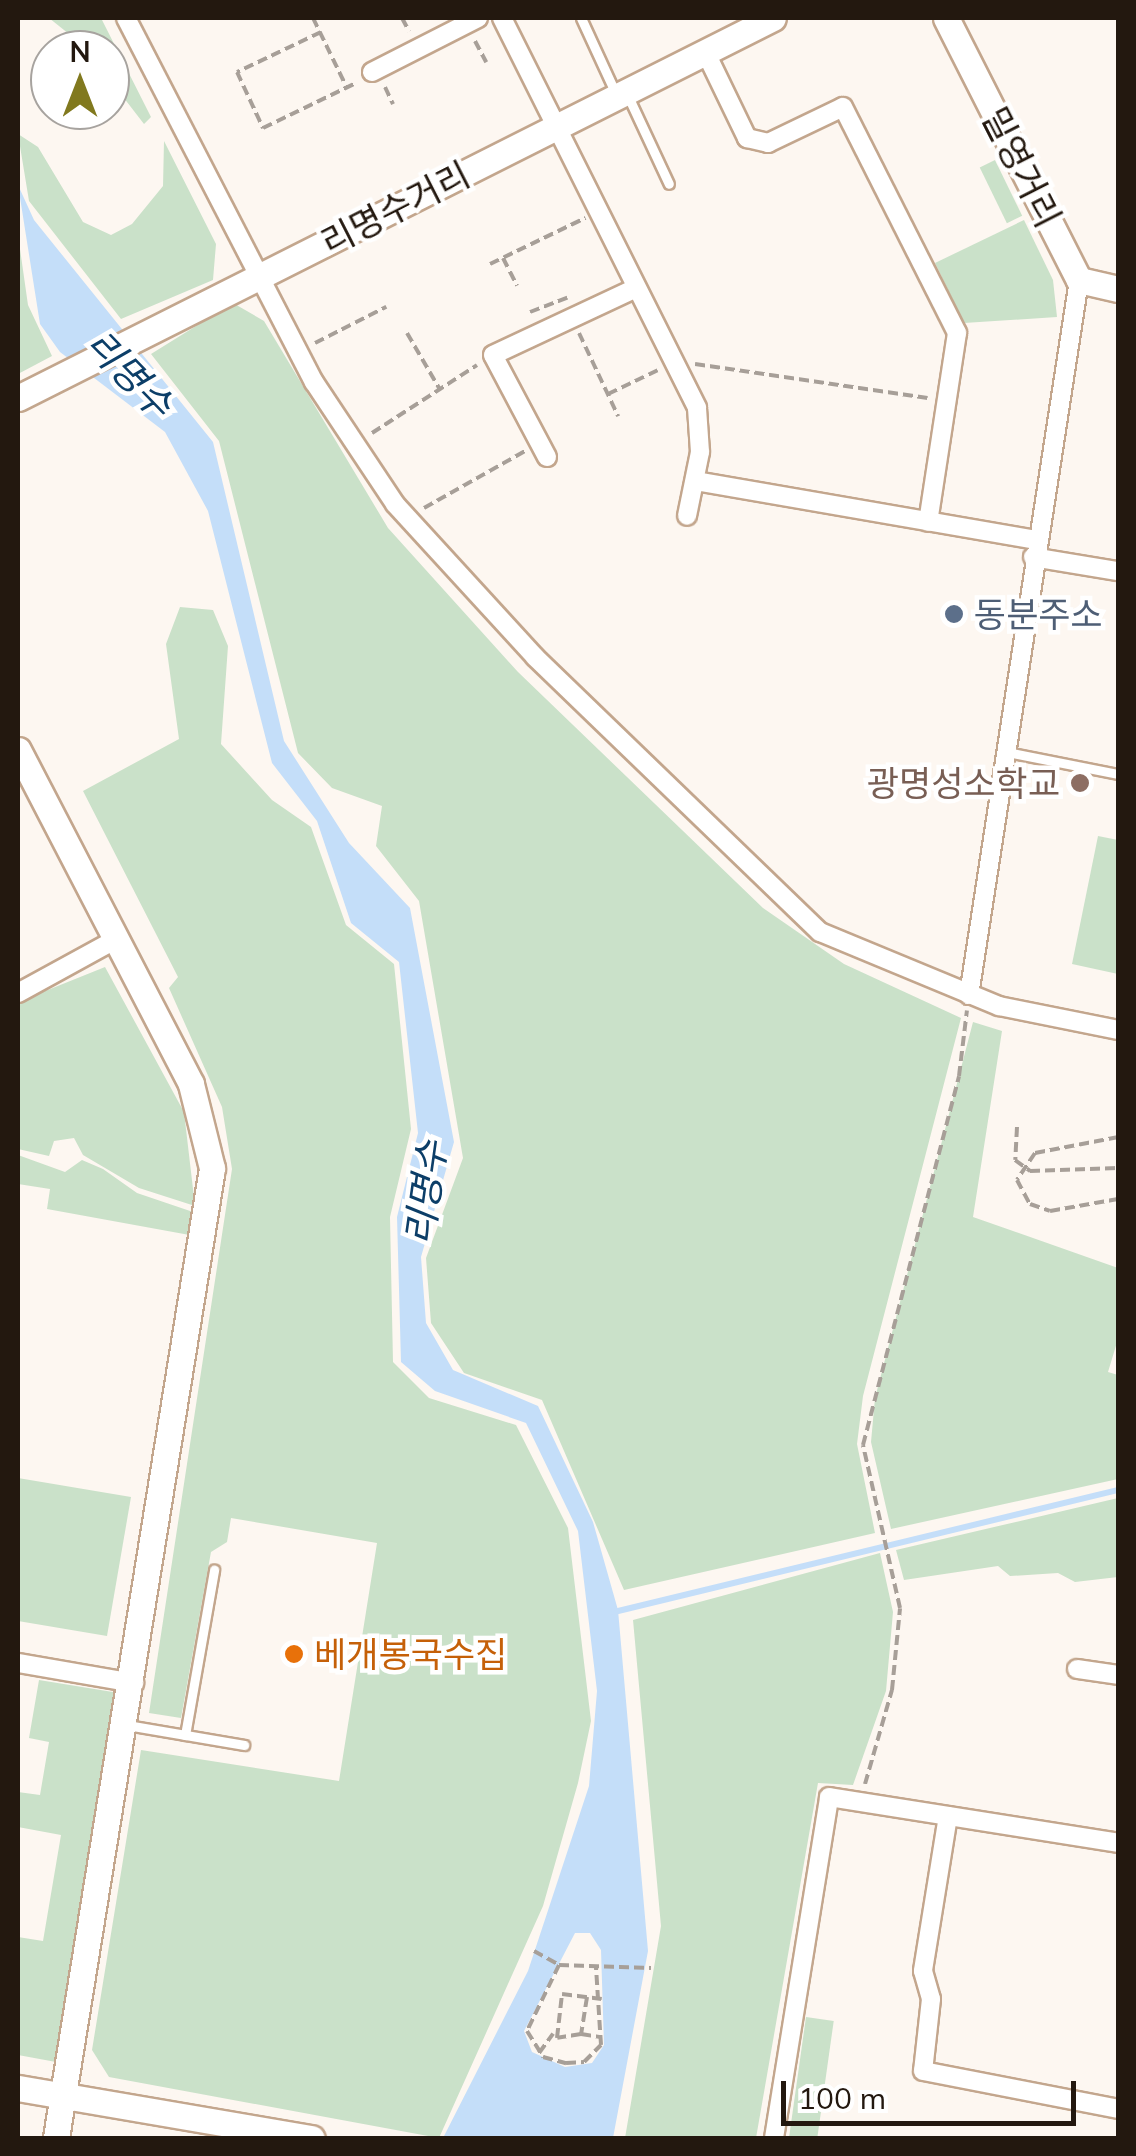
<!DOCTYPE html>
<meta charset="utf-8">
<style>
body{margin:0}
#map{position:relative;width:1136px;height:2156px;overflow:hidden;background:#fdf7f1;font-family:Mulish,"Noto Sans KR",sans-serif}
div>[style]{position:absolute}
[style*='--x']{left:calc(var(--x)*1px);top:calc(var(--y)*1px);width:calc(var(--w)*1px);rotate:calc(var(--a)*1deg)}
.green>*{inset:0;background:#cae1c9;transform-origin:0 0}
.water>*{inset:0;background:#c4def9}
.stream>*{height:6px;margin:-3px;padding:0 3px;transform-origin:3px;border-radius:3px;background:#c4def9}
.path>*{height:4px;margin-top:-2px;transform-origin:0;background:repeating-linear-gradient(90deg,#a79f98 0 10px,transparent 0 15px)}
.roads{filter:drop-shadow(2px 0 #c3a68d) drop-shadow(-2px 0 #c3a68d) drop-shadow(0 2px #c3a68d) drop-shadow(0 -2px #c3a68d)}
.lane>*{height:9px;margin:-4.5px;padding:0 4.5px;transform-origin:4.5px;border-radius:4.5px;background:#fff}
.street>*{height:18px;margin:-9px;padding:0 9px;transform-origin:9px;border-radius:9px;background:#fff}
.secondary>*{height:25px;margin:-12.5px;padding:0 12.5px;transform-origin:12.5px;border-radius:12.5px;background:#fff}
.path-bridge>*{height:4px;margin-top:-2px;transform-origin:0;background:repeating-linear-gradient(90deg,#a79f98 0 10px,transparent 0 15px)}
.dots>*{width:28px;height:28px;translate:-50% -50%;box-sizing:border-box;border:5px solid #fff;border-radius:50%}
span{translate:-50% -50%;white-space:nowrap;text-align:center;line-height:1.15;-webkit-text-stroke:9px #fff;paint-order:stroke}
.street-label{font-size:35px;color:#23180f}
.service-label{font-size:35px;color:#4e5e75}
.left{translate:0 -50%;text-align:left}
.education-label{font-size:35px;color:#785e54}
.right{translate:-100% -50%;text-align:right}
.food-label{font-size:35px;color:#c56008}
.water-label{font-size:38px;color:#0c3e68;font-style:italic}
.frame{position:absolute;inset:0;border:20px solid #23180f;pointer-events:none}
.north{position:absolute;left:30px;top:30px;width:100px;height:100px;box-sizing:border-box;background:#fff;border:2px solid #a7a39f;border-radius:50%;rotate:0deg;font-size:28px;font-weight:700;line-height:40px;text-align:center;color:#23180f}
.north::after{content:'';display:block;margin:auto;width:35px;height:45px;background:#81791e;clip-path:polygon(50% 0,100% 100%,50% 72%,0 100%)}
.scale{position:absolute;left:781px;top:2081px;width:295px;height:45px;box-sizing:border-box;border:5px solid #23180f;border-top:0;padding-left:12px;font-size:30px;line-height:35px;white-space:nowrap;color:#23180f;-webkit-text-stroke:8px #fff;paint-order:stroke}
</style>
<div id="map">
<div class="green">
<i style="clip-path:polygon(49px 18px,101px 18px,151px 117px,144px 124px,110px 80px,110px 50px,89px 50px)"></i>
<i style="clip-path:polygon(18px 134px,38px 147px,83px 222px,111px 235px,132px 224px,163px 186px,164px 141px,216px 244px,213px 280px,121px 319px,29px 201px)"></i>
<i style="left:995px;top:160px;width:62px;height:17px;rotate:64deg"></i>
<i style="clip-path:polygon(1024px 220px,1053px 280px,1057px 317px,964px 323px,935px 263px)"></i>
<i style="clip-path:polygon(18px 235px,28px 305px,52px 356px,18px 374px)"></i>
<i style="clip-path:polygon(233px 303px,264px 321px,388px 528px,518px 672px,763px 908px,844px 964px,961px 1018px,863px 1396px,857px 1444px,875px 1533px,624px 1590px,542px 1400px,464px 1373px,431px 1323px,426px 1258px,463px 1158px,419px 901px,376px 846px,382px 806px,332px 788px,298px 753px,219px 441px,151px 354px)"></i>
<i style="clip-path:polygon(180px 607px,213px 610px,228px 646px,221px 744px,272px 800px,311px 827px,346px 925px,394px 964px,411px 1129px,390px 1217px,393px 1362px,429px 1398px,516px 1425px,568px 1528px,591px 1721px,578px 1783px,543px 1906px,439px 2138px,109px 2077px,92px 2050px,141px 1750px,339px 1781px,377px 1543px,231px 1518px,227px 1542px,211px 1552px,181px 1718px,149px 1713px,232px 1169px,222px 1107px,169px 988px,178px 977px,83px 791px,179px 739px,166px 644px)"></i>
<i style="clip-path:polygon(1098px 836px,1118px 840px,1118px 974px,1072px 964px)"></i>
<i style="clip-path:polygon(105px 967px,184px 1112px,195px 1206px,139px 1188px,83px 1155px,74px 1138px,54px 1141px,49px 1156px,18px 1149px,18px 1002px)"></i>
<i style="clip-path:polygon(973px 1022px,1002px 1031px,973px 1217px,1118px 1268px,1118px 1339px,1108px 1372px,1118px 1375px,1118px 1479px,891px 1529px,871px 1442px,875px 1398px)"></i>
<i style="clip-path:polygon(18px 1155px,65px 1172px,82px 1160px,103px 1169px,137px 1193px,196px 1213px,195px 1236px,47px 1209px,50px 1189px,18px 1184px)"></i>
<i style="clip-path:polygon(18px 1478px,131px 1497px,107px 1636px,18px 1621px)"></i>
<i style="clip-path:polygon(1118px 1498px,1118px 1577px,1075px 1582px,1058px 1573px,1010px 1576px,998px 1566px,904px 1580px,896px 1550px)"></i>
<i style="clip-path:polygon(880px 1553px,893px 1612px,886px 1691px,853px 1785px,818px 1783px,756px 2138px,625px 2138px,661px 1926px,633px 1620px)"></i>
<i style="clip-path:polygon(39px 1680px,119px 1693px,56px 2062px,18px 2055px,18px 1937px,43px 1941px,61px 1835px,18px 1827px,18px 1792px,40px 1795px,49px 1742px,29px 1738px)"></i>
<i style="left:806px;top:2017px;width:28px;height:123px;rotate:8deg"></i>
</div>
<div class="water">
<i style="clip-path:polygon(evenodd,18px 185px,34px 220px,213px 442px,284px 741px,349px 843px,410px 908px,454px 1142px,421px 1257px,426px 1323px,453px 1370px,538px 1406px,593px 1522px,618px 1610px,648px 1951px,613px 2138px,443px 2138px,528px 1971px,589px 1786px,597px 1691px,578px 1531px,526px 1423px,435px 1391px,401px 1362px,397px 1217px,418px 1133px,399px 962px,351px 923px,317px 821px,272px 763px,208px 511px,165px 432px,60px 352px,40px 324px,18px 185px,575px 1933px,590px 1933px,601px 1950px,604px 2045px,592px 2063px,565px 2067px,532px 2052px,524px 2031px,575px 1933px)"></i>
</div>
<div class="stream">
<i style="--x:614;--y:1612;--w:519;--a:-13.61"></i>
</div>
<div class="path">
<i style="--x:313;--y:18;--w:78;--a:64.1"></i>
<i style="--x:402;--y:18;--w:15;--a:62"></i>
<i style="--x:321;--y:32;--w:93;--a:154.5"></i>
<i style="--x:237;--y:72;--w:62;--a:65.1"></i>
<i style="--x:263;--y:128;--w:103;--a:-25.8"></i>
<i style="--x:475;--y:41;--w:24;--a:62"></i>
<i style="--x:385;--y:87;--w:19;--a:65"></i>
<i style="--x:503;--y:258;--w:31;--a:63"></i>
<i style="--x:490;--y:264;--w:106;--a:-25.8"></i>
<i style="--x:530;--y:312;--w:40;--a:-21"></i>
<i style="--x:407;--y:333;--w:64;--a:59.8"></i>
<i style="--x:579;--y:333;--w:92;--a:64.8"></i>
<i style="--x:315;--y:343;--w:80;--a:-26.9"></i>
<i style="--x:695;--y:364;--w:235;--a:8.3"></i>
<i style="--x:608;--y:394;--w:55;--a:-25.6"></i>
<i style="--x:372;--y:433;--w:125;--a:-32.9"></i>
<i style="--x:424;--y:508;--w:116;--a:-29.4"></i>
<i style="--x:1017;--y:1127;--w:33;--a:93"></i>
<i style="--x:1015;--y:1160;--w:19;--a:36"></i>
<i style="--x:1030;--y:1171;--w:88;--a:-2"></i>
<i style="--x:1035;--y:1153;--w:85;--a:-10.9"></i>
<i style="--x:1050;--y:1211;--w:69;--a:-10"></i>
<i style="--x:865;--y:1784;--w:98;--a:-74"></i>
<i style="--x:892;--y:1690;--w:82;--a:-84.4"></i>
<i style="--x:900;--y:1608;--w:167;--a:-102.8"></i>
<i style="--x:863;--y:1445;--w:381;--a:-75.4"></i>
<i style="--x:959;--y:1076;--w:66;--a:-83.1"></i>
<i style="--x:534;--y:1951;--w:29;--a:29"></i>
<i style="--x:559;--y:1965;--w:92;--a:1.9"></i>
<i style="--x:559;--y:1965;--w:73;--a:115.9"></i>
<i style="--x:527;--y:2031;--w:31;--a:58"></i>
<i style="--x:543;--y:2057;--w:24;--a:15"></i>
<i style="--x:566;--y:2063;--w:18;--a:-3"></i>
<i style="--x:584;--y:2062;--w:24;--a:-45"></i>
<i style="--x:601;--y:2045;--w:78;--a:-93.7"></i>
<i style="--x:587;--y:1997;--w:37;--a:99"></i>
<i style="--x:581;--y:2034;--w:24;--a:171"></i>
<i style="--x:557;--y:2038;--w:44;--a:-83.5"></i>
<i style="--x:562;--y:1994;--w:40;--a:7.1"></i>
<i style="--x:581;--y:2034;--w:20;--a:9"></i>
<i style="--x:539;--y:2053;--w:24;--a:-54"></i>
</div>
<div class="roads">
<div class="lane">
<i style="--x:581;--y:18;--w:81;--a:65.3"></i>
<i style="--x:627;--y:94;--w:99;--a:65"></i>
<i style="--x:1007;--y:752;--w:113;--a:11.2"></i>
<i style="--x:127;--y:1725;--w:119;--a:9.7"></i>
<i style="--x:185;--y:1735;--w:168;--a:-80"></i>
</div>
<div class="street">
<i style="--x:126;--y:18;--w:410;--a:62.7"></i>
<i style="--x:314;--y:382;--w:146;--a:56.4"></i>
<i style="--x:395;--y:504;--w:207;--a:47.5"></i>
<i style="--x:535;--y:657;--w:396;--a:44"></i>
<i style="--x:820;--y:932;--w:194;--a:22.5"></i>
<i style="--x:999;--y:1006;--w:121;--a:11.4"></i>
<i style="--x:502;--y:18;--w:436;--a:63.4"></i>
<i style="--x:697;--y:408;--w:44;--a:86.1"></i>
<i style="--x:700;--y:452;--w:65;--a:101.5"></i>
<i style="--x:705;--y:51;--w:97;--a:64.2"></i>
<i style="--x:747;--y:138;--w:22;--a:13"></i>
<i style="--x:768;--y:143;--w:83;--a:-25.6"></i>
<i style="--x:843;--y:107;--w:253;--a:63.2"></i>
<i style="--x:957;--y:333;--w:191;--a:98.7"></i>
<i style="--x:372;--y:72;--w:119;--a:-27"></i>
<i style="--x:547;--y:457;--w:115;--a:-117.9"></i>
<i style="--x:493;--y:355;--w:158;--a:-25.1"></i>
<i style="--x:695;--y:481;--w:347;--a:9.8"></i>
<i style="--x:1033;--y:557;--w:86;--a:9.4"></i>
<i style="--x:18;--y:993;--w:111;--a:-28.7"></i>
<i style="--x:969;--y:995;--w:723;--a:-81.25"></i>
<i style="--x:18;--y:1663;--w:118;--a:9.8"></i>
<i style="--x:1077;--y:1669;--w:41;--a:8.3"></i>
<i style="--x:948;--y:1816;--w:157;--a:99.2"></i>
<i style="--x:923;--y:1971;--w:29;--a:74"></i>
<i style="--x:931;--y:1999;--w:72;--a:96.3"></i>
<i style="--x:923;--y:2071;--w:199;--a:11"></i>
<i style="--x:774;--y:2138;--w:345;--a:-80.8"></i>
<i style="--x:829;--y:1797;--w:293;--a:9"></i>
</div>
<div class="secondary">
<i style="--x:946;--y:18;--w:294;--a:63.1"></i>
<i style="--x:1079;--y:280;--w:40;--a:13"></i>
<i style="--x:18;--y:398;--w:845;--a:-26.72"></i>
<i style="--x:18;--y:750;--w:376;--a:62.6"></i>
<i style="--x:191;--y:1084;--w:87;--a:76"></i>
<i style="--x:212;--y:1168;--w:982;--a:99.14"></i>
<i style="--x:18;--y:2088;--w:298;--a:9.7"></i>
</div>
</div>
<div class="path-bridge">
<i style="--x:1035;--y:1153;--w:32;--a:124"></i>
<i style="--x:1017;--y:1180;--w:27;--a:62"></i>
<i style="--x:1030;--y:1204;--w:21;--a:19"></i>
</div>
<div class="dots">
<i style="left:954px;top:614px;background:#5c6f8a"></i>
<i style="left:1080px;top:783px;background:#8d6e63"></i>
<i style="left:294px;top:1654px;background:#e8710a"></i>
</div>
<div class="street-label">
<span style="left:1022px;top:167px;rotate:63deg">밀영거리</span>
<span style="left:395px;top:208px;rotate:-27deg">리명수거리</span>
</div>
<div class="service-label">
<span class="left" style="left:974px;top:614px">동분주소</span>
</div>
<div class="education-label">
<span class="right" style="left:1060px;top:783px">광명성소학교</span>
</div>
<div class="food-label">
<span class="left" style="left:314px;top:1654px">베개봉국수집</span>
</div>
<div class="water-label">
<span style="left:129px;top:374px;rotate:46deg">리명수</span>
<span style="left:426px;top:1193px;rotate:-82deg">리명수</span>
</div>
<div class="frame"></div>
<div class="north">N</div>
<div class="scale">100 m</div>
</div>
